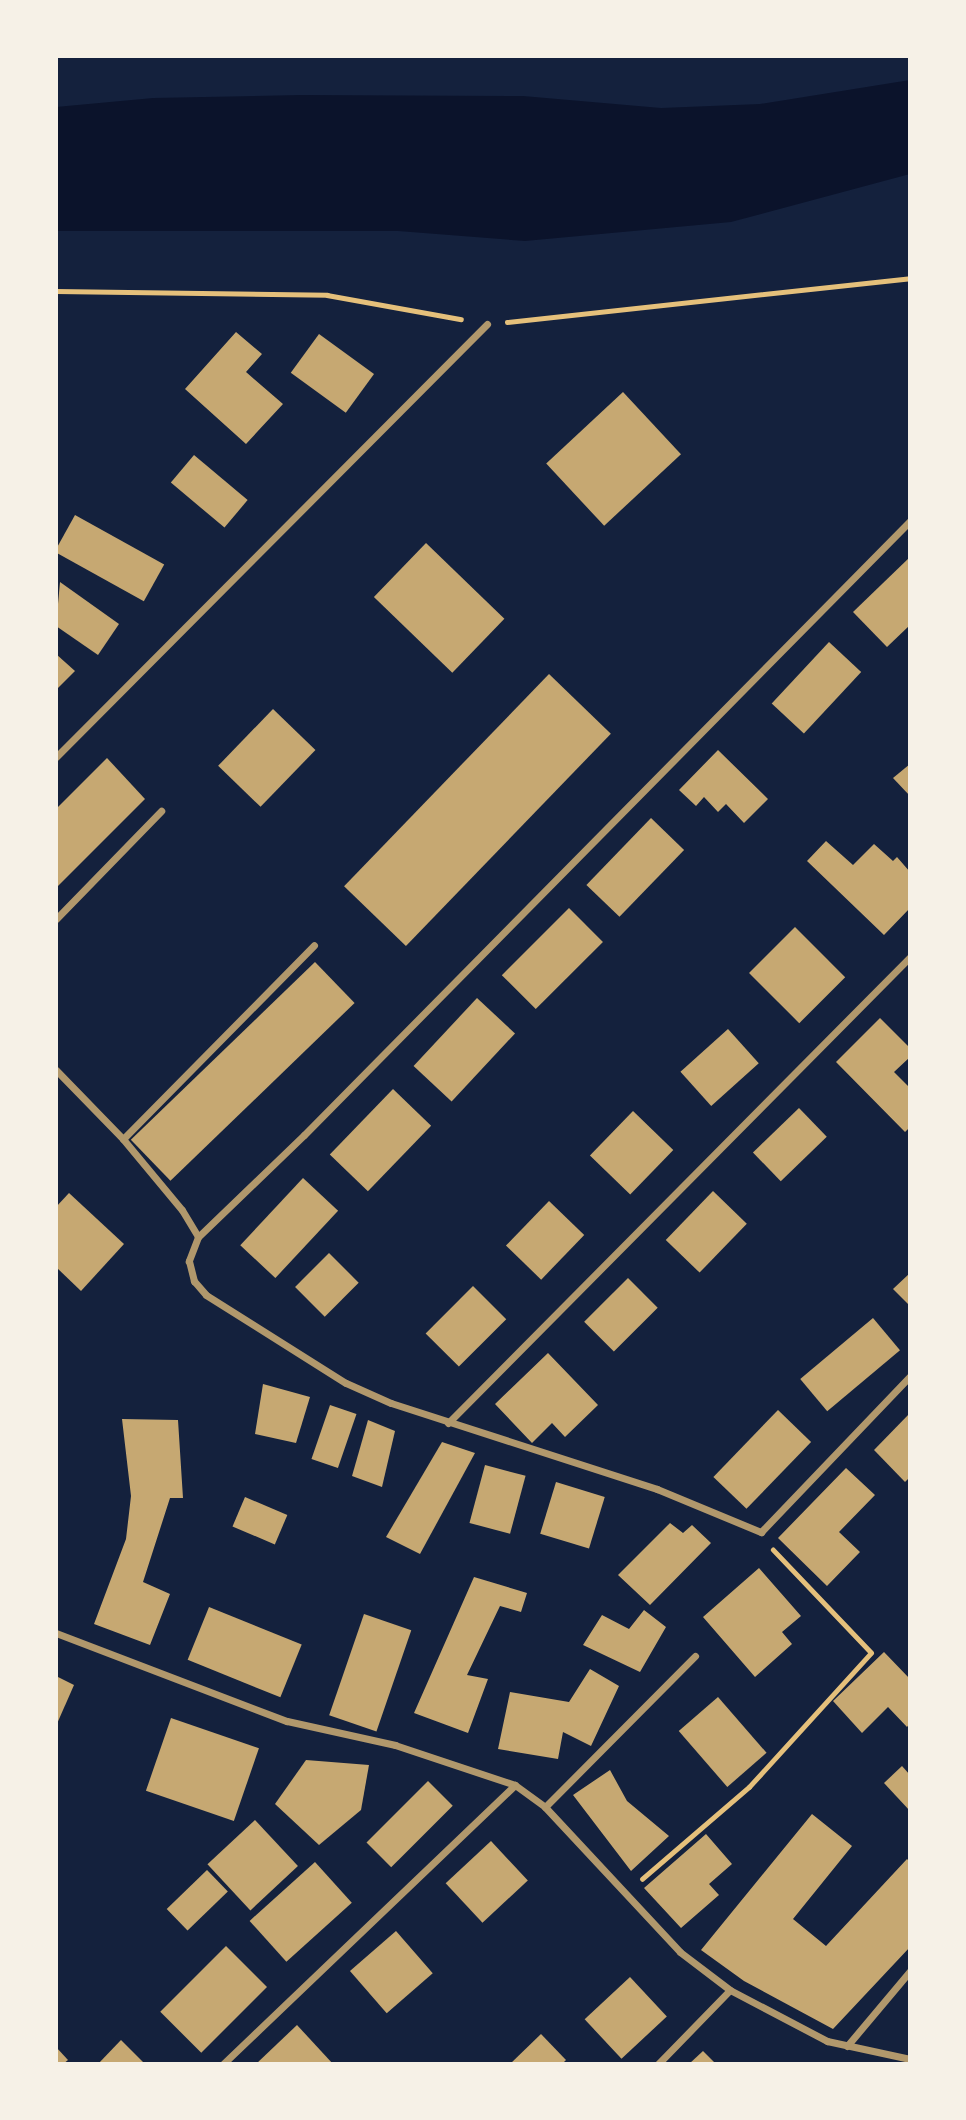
<!DOCTYPE html>
<style>
body{margin:0}
#map{position:relative;width:966px;height:2120px;overflow:hidden;background:#14213d;font-family:Rubik,sans-serif}
div>[style]{position:absolute}
[style*='--x']{left:calc(var(--x)*1px);top:calc(var(--y)*1px);width:calc(var(--w)*1px);rotate:calc(var(--a)*1deg)}
.water>*{inset:0;background:#0b132b}
.building>*{inset:0;background:#c6a872;transform-origin:0 0}
.path>*{height:4.5px;margin:-2.25px;padding:0 2.25px;transform-origin:2.25px;border-radius:2.25px;background:#e5c07b}
.minor>*{height:7px;margin:-3.5px;padding:0 3.5px;transform-origin:3.5px;border-radius:3.5px;background:#b1986c}
span{translate:-50% -50%;white-space:nowrap;text-align:center;line-height:1.15;-webkit-text-stroke:7px #f6f1e7;paint-order:stroke}
.frame{position:absolute;inset:0;border:58px solid #f6f1e7;pointer-events:none}
</style>
<div id="map">
<div class="water">
<i style="clip-path:polygon(910px 80px,910px 174px,731px 222px,525px 241px,398px 231px,56px 231px,56px 107px,153px 98px,301px 95px,523px 96px,661px 108px,760px 104px)"></i>
</div>
<div class="building">
<i style="clip-path:polygon(236px 332px,262px 354px,246px 372px,283px 404px,246px 444px,185px 389px)"></i>
<i style="left:319px;top:334px;width:68px;height:48px;rotate:36deg"></i>
<i style="left:623px;top:392px;width:85px;height:105px;rotate:47deg"></i>
<i style="left:194px;top:455px;width:70px;height:36px;rotate:40deg"></i>
<i style="left:75px;top:515px;width:102px;height:42px;rotate:29deg"></i>
<i style="left:426px;top:543px;width:109px;height:75px;rotate:44deg"></i>
<i style="clip-path:polygon(910px 557px,910px 625px,887px 647px,853px 612px)"></i>
<i style="clip-path:polygon(60px 582px,119px 624px,98px 655px,56px 626px)"></i>
<i style="left:829px;top:642px;width:44px;height:84px;rotate:43deg"></i>
<i style="clip-path:polygon(56px 654px,75px 671px,56px 690px)"></i>
<i style="left:549px;top:674px;width:86px;height:295px;rotate:44deg"></i>
<i style="left:273px;top:709px;width:59px;height:79px;rotate:44deg"></i>
<i style="clip-path:polygon(718px 750px,768px 799px,744px 823px,726px 804px,718px 812px,704px 797px,696px 806px,679px 790px)"></i>
<i style="clip-path:polygon(107px 758px,145px 799px,56px 888px,56px 809px)"></i>
<i style="clip-path:polygon(910px 764px,910px 796px,893px 778px)"></i>
<i style="left:651px;top:818px;width:46px;height:93px;rotate:44deg"></i>
<i style="clip-path:polygon(826px 841px,853px 865px,874px 844px,893px 861px,897px 857px,910px 872px,910px 908px,884px 935px,807px 861px)"></i>
<i style="left:569px;top:908px;width:48px;height:95px;rotate:45deg"></i>
<i style="left:795px;top:927px;width:71px;height:65px;rotate:45deg"></i>
<i style="left:315px;top:962px;width:57px;height:256px;rotate:46deg"></i>
<i style="left:477px;top:998px;width:52px;height:93px;rotate:43deg"></i>
<i style="clip-path:polygon(880px 1018px,910px 1048px,910px 1057px,894px 1072px,910px 1088px,910px 1127px,905px 1132px,836px 1062px)"></i>
<i style="left:728px;top:1029px;width:46px;height:64px;rotate:48deg"></i>
<i style="left:393px;top:1089px;width:53px;height:91px;rotate:44deg"></i>
<i style="left:799px;top:1108px;width:40px;height:64px;rotate:46deg"></i>
<i style="left:633px;top:1111px;width:56px;height:62px;rotate:44deg"></i>
<i style="left:303px;top:1178px;width:48px;height:92px;rotate:43deg"></i>
<i style="left:713px;top:1191px;width:47px;height:68px;rotate:44deg"></i>
<i style="clip-path:polygon(69px 1193px,124px 1244px,81px 1291px,56px 1267px,56px 1207px)"></i>
<i style="left:549px;top:1201px;width:49px;height:62px;rotate:44deg"></i>
<i style="left:329px;top:1253px;width:42px;height:48px;rotate:45deg"></i>
<i style="clip-path:polygon(910px 1273px,910px 1306px,893px 1289px)"></i>
<i style="left:628px;top:1278px;width:42px;height:62px;rotate:45deg"></i>
<i style="left:473px;top:1286px;width:47px;height:67px;rotate:45deg"></i>
<i style="left:873px;top:1318px;width:42px;height:95px;rotate:50deg"></i>
<i style="clip-path:polygon(548px 1353px,598px 1405px,565px 1437px,552px 1423px,532px 1443px,495px 1404px)"></i>
<i style="clip-path:polygon(263px 1384px,310px 1397px,296px 1443px,255px 1434px)"></i>
<i style="left:330px;top:1405px;width:28px;height:57px;rotate:19deg"></i>
<i style="left:778px;top:1410px;width:46px;height:93px;rotate:44deg"></i>
<i style="clip-path:polygon(910px 1413px,910px 1477px,905px 1482px,874px 1450px)"></i>
<i style="clip-path:polygon(122px 1419px,178px 1420px,183px 1498px,170px 1498px,143px 1582px,170px 1594px,150px 1645px,94px 1624px,126px 1539px,131px 1496px)"></i>
<i style="clip-path:polygon(368px 1420px,395px 1431px,382px 1487px,352px 1476px)"></i>
<i style="clip-path:polygon(442px 1442px,475px 1453px,420px 1554px,386px 1537px)"></i>
<i style="left:485px;top:1465px;width:42px;height:60px;rotate:15deg"></i>
<i style="clip-path:polygon(846px 1468px,875px 1495px,839px 1532px,860px 1552px,827px 1586px,778px 1538px)"></i>
<i style="left:556px;top:1482px;width:51px;height:54px;rotate:17deg"></i>
<i style="left:245px;top:1497px;width:46px;height:32px;rotate:23deg"></i>
<i style="clip-path:polygon(670px 1523px,683px 1533px,692px 1525px,711px 1543px,650px 1605px,618px 1575px)"></i>
<i style="clip-path:polygon(759px 1568px,801px 1616px,782px 1632px,792px 1644px,755px 1677px,703px 1617px)"></i>
<i style="clip-path:polygon(474px 1577px,527px 1593px,521px 1612px,500px 1606px,467px 1675px,488px 1679px,468px 1733px,414px 1713px)"></i>
<i style="left:209px;top:1607px;width:100px;height:57px;rotate:22deg"></i>
<i style="clip-path:polygon(644px 1610px,666px 1627px,640px 1672px,583px 1645px,602px 1615px,629px 1629px)"></i>
<i style="left:364px;top:1614px;width:50px;height:107px;rotate:19deg"></i>
<i style="clip-path:polygon(884px 1652px,910px 1679px,910px 1723px,907px 1727px,888px 1707px,862px 1733px,833px 1701px)"></i>
<i style="clip-path:polygon(590px 1669px,619px 1686px,591px 1746px,563px 1732px,558px 1759px,498px 1749px,510px 1692px,569px 1702px)"></i>
<i style="clip-path:polygon(56px 1676px,74px 1685px,56px 1726px)"></i>
<i style="left:718px;top:1697px;width:74px;height:52px;rotate:49deg"></i>
<i style="left:171px;top:1718px;width:93px;height:77px;rotate:19deg"></i>
<i style="clip-path:polygon(306px 1760px,369px 1765px,361px 1810px,319px 1845px,275px 1804px)"></i>
<i style="clip-path:polygon(902px 1766px,910px 1775px,910px 1811px,884px 1783px)"></i>
<i style="clip-path:polygon(610px 1770px,627px 1801px,669px 1836px,631px 1871px,573px 1795px)"></i>
<i style="left:428px;top:1781px;width:35px;height:87px;rotate:45deg"></i>
<i style="clip-path:polygon(812px 1814px,852px 1846px,793px 1919px,826px 1946px,907px 1859px,910px 1862px,910px 1947px,833px 2029px,744px 1981px,701px 1950px)"></i>
<i style="left:255px;top:1820px;width:63px;height:65px;rotate:47deg"></i>
<i style="clip-path:polygon(706px 1834px,732px 1864px,709px 1884px,719px 1895px,681px 1928px,644px 1888px)"></i>
<i style="left:491px;top:1841px;width:54px;height:62px;rotate:47deg"></i>
<i style="left:315px;top:1862px;width:55px;height:88px;rotate:48deg"></i>
<i style="left:207px;top:1870px;width:30px;height:56px;rotate:46deg"></i>
<i style="left:396px;top:1931px;width:56px;height:61px;rotate:49deg"></i>
<i style="left:226px;top:1946px;width:58px;height:93px;rotate:45deg"></i>
<i style="left:630px;top:1977px;width:54px;height:62px;rotate:47deg"></i>
<i style="clip-path:polygon(297px 2025px,333px 2064px,256px 2064px)"></i>
<i style="clip-path:polygon(541px 2034px,566px 2060px,562px 2064px,510px 2064px)"></i>
<i style="clip-path:polygon(121px 2040px,145px 2064px,98px 2064px)"></i>
<i style="clip-path:polygon(56px 2047px,68px 2060px,63px 2064px,56px 2064px)"></i>
<i style="clip-path:polygon(703px 2051px,716px 2064px,689px 2064px)"></i>
</div>
<div class="path">
<i style="--x:56;--y:291;--w:271;--a:0.8"></i>
<i style="--x:327;--y:295;--w:136;--a:10.2"></i>
<i style="--x:507;--y:322;--w:405;--a:-6.2"></i>
<i style="--x:642;--y:1879;--w:141;--a:-40.7"></i>
<i style="--x:749;--y:1787;--w:181;--a:-47.7"></i>
<i style="--x:871;--y:1653;--w:142;--a:-133.6"></i>
</div>
<div class="minor">
<i style="--x:56;--y:757;--w:611;--a:-45.13"></i>
<i style="--x:56;--y:919;--w:151;--a:-45.8"></i>
<i style="--x:56;--y:1070;--w:96;--a:45.8"></i>
<i style="--x:123;--y:1139;--w:92;--a:50.3"></i>
<i style="--x:182;--y:1210;--w:31;--a:59"></i>
<i style="--x:198;--y:1237;--w:26;--a:111"></i>
<i style="--x:189;--y:1261;--w:21;--a:76"></i>
<i style="--x:194;--y:1281;--w:18;--a:49"></i>
<i style="--x:206;--y:1295;--w:165;--a:32.2"></i>
<i style="--x:346;--y:1383;--w:49;--a:24"></i>
<i style="--x:391;--y:1403;--w:280;--a:17.9"></i>
<i style="--x:657;--y:1489;--w:113;--a:22.5"></i>
<i style="--x:761;--y:1532;--w:216;--a:-46.3"></i>
<i style="--x:123;--y:1139;--w:272;--a:-45.4"></i>
<i style="--x:198;--y:1237;--w:147;--a:-43.9"></i>
<i style="--x:304;--y:1135;--w:863;--a:-45.38"></i>
<i style="--x:448;--y:1423;--w:656;--a:-45.25"></i>
<i style="--x:56;--y:1633;--w:247;--a:20.9"></i>
<i style="--x:287;--y:1721;--w:111;--a:12.5"></i>
<i style="--x:395;--y:1745;--w:126;--a:18.4"></i>
<i style="--x:515;--y:1785;--w:37;--a:36"></i>
<i style="--x:545;--y:1807;--w:198;--a:47"></i>
<i style="--x:680;--y:1952;--w:63;--a:37.2"></i>
<i style="--x:730;--y:1990;--w:110;--a:27.7"></i>
<i style="--x:827;--y:2041;--w:85;--a:12.2"></i>
<i style="--x:545;--y:1807;--w:213;--a:-45.2"></i>
<i style="--x:847;--y:2046;--w:98;--a:-50"></i>
<i style="--x:223;--y:2064;--w:404;--a:-43.7"></i>
<i style="--x:658;--y:2064;--w:103;--a:-45.8"></i>
</div>
<div class="frame"></div>
</div>
